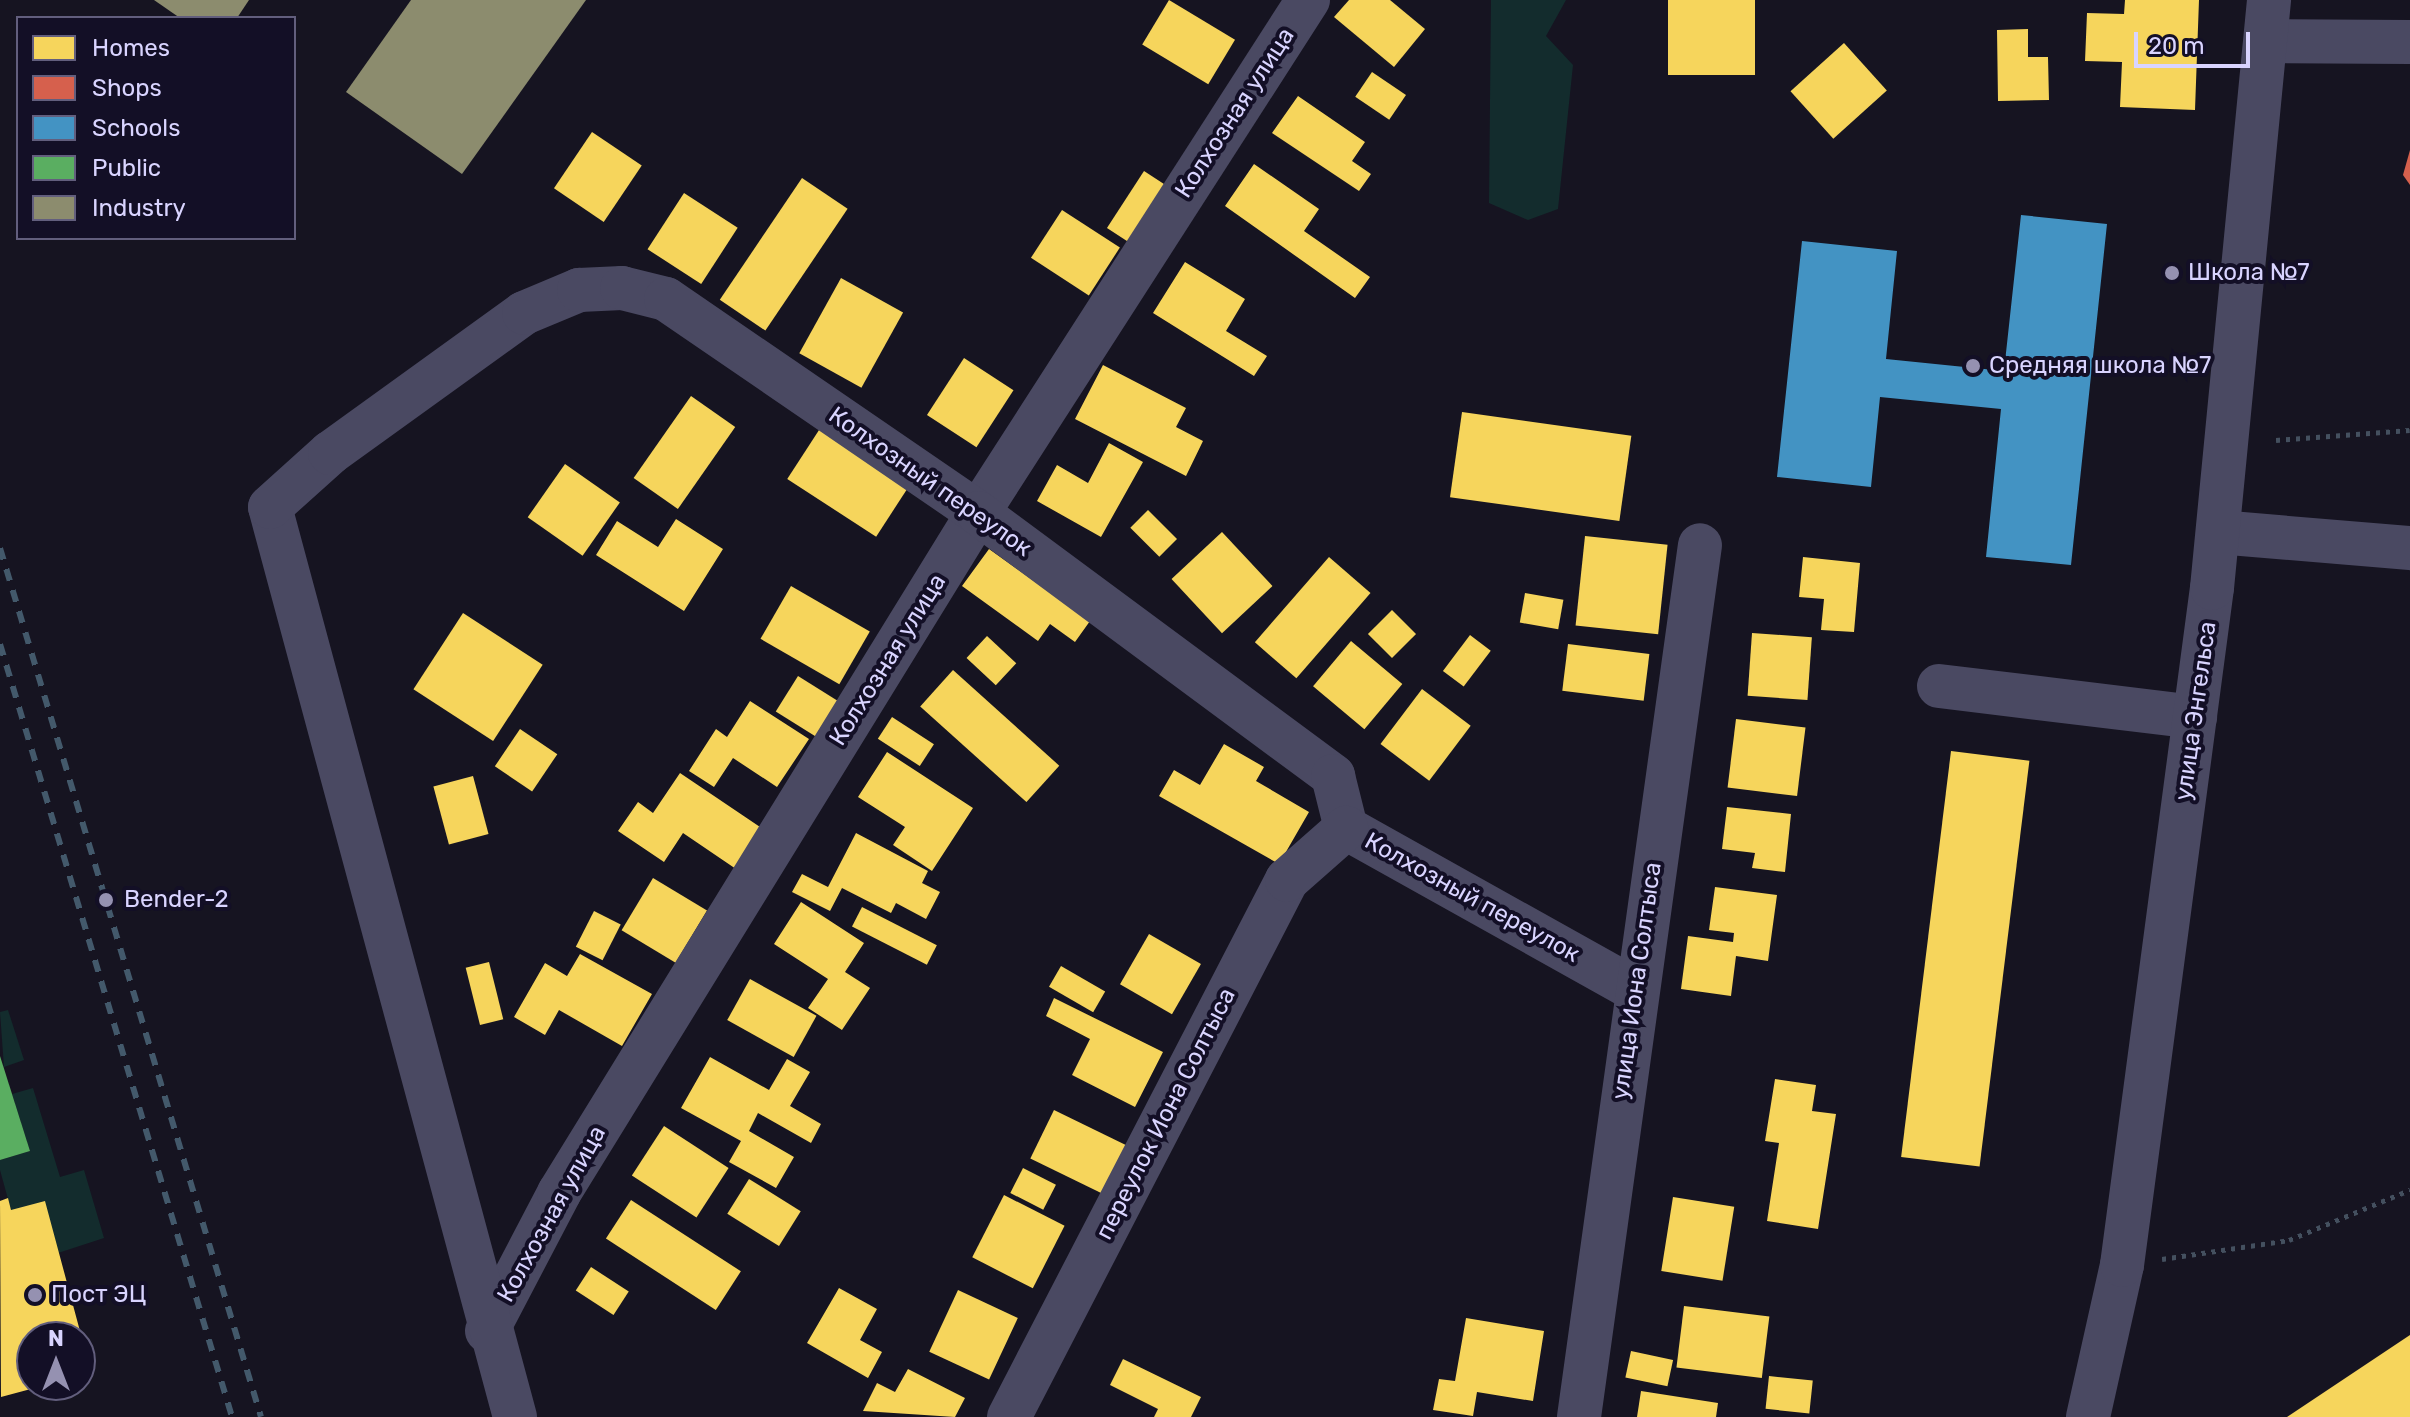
<!DOCTYPE html>
<meta charset="utf-8">
<style>
body{margin:0}
#map{position:relative;width:2410px;height:1417px;overflow:hidden;background:#161421;font-family:Rubik,sans-serif}
div>[style]{position:absolute}
[style*='--x']{left:calc(var(--x)*1px);top:calc(var(--y)*1px);width:calc(var(--w)*1px);rotate:calc(var(--a)*1deg)}
.green>*{inset:0;background:#132c2d}
.homes>*{inset:0;background:#f6d55c;transform-origin:0 0}
.shops>*{inset:0;background:#d6604d}
.schools>*{inset:0;background:#4393c3}
.public>*{inset:0;background:#5aae61}
.industry>*{inset:0;background:#8c8c6e}
.path>*{height:5px;margin-top:-2.5px;transform-origin:0;background:repeating-linear-gradient(90deg,#44505f 0 4px,transparent 0 10px)}
.minor>*{height:44px;margin:-22px;padding:0 22px;transform-origin:22px;border-radius:22px;background:#4a4962}
.rail>*{height:6px;margin-top:-3px;transform-origin:0;background:repeating-linear-gradient(90deg,#43596b 0 12px,transparent 0 22px)}
.dots>*{width:22px;height:22px;translate:-50% -50%;box-sizing:border-box;border:4px solid #130f26;border-radius:50%}
span{translate:-50% -50%;white-space:nowrap;text-align:center;line-height:1.15;-webkit-text-stroke:8px #130f26;paint-order:stroke}
.street-label{font-size:24px;color:#d9d4ff}
.poi-label{font-size:24px;color:#d9d4ff}
.left{translate:0 -50%;text-align:left}
.legend{position:absolute;left:16px;top:16px;width:280px;height:224px;box-sizing:border-box;background:#130f26;border:2px solid #625e7d;margin:0;padding:10px 14px;list-style:none;font-size:24px;color:#d9d4ff}
.legend li{display:flex;align-items:center;gap:16px;height:40px}
.legend b{width:40px;border:2px solid #625e7d}
.north{position:absolute;left:16px;top:1321px;width:80px;height:80px;box-sizing:border-box;background:#130f26;border:2px solid #625e7d;border-radius:50%;rotate:0deg;font-size:22px;font-weight:700;line-height:32px;text-align:center;color:#d9d4ff}
.north::after{content:'';display:block;margin:auto;width:28px;height:36px;background:#9591b1;clip-path:polygon(50% 0,100% 100%,50% 72%,0 100%)}
.scale{position:absolute;left:2134px;top:32px;width:116px;height:36px;box-sizing:border-box;border:4px solid #d9d4ff;border-top:0;padding-left:10px;font-size:24px;line-height:28px;white-space:nowrap;color:#d9d4ff;-webkit-text-stroke:6px #130f26;paint-order:stroke}
</style>
<div id="map">
<div class="green">
<i style="clip-path:polygon(1491px 0,1566px 0,1546px 36px,1573px 65px,1558px 209px,1528px 220px,1489px 203px)"></i>
<i style="clip-path:polygon(8px 1010px,24px 1060px,4px 1067px,0 1012px)"></i>
<i style="clip-path:polygon(33px 1088px,60px 1177px,84px 1170px,104px 1238px,58px 1253px,11px 1210px,0 1170px,0 1160px,30px 1151px,12px 1094px)"></i>
</div>
<div class="homes">
<i style="left:1169px;top:0;width:77px;height:52px;rotate:31deg"></i>
<i style="clip-path:polygon(1349px 0,1390px 0,1425px 29px,1394px 67px,1334px 17px)"></i>
<i style="left:1668px;top:0;width:87px;height:75px"></i>
<i style="clip-path:polygon(2125px 0,2199px 0,2195px 110px,2120px 107px,2122px 62px,2085px 61px,2087px 13px,2124px 14px)"></i>
<i style="clip-path:polygon(2028px 29px,2028px 57px,2048px 57px,2049px 100px,1998px 101px,1997px 30px)"></i>
<i style="left:1844px;top:43px;width:64px;height:72px;rotate:48deg"></i>
<i style="left:1372px;top:72px;width:41px;height:30px;rotate:34deg"></i>
<i style="clip-path:polygon(1298px 96px,1365px 142px,1352px 161px,1371px 174px,1359px 191px,1272px 133px)"></i>
<i style="left:592px;top:132px;width:60px;height:68px;rotate:34deg"></i>
<i style="clip-path:polygon(1254px 164px,1319px 209px,1304px 231px,1370px 277px,1355px 298px,1225px 206px)"></i>
<i style="left:1144px;top:171px;width:38px;height:68px;rotate:33deg"></i>
<i style="left:802px;top:178px;width:55px;height:147px;rotate:34deg"></i>
<i style="left:684px;top:193px;width:64px;height:67px;rotate:33deg"></i>
<i style="left:1062px;top:210px;width:69px;height:57px;rotate:33deg"></i>
<i style="clip-path:polygon(1185px 262px,1245px 299px,1226px 331px,1267px 356px,1254px 376px,1153px 313px)"></i>
<i style="left:841px;top:278px;width:71px;height:86px;rotate:29deg"></i>
<i style="left:964px;top:358px;width:59px;height:68px;rotate:33deg"></i>
<i style="clip-path:polygon(1103px 365px,1186px 408px,1176px 427px,1203px 441px,1186px 476px,1075px 419px)"></i>
<i style="left:691px;top:396px;width:54px;height:100px;rotate:35deg"></i>
<i style="left:1462px;top:412px;width:171px;height:86px;rotate:8deg"></i>
<i style="left:821px;top:427px;width:106px;height:62px;rotate:33deg"></i>
<i style="clip-path:polygon(1109px 443px,1143px 462px,1101px 537px,1037px 501px,1057px 465px,1088px 483px)"></i>
<i style="left:565px;top:464px;width:67px;height:65px;rotate:35deg"></i>
<i style="left:1148px;top:510px;width:41px;height:25px;rotate:45deg"></i>
<i style="clip-path:polygon(676px 519px,723px 549px,684px 611px,596px 555px,617px 521px,658px 547px)"></i>
<i style="left:1222px;top:532px;width:74px;height:69px;rotate:47deg"></i>
<i style="left:1585px;top:536px;width:83px;height:90px;rotate:6deg"></i>
<i style="clip-path:polygon(989px 549px,1090px 621px,1075px 642px,1050px 624px,1038px 641px,962px 586px)"></i>
<i style="left:1329px;top:557px;width:55px;height:113px;rotate:41deg"></i>
<i style="clip-path:polygon(1803px 557px,1860px 563px,1854px 632px,1821px 630px,1824px 599px,1799px 597px)"></i>
<i style="left:791px;top:586px;width:91px;height:61px;rotate:30deg"></i>
<i style="left:1525px;top:593px;width:39px;height:30px;rotate:10deg"></i>
<i style="left:1392px;top:610px;width:34px;height:34px;rotate:45deg"></i>
<i style="left:463px;top:613px;width:95px;height:91px;rotate:33deg"></i>
<i style="left:1752px;top:633px;width:60px;height:63px;rotate:4deg"></i>
<i style="left:1470px;top:635px;width:26px;height:45px;rotate:37deg"></i>
<i style="left:987px;top:636px;width:40px;height:30px;rotate:43deg"></i>
<i style="left:1351px;top:641px;width:67px;height:59px;rotate:40deg"></i>
<i style="left:1568px;top:644px;width:82px;height:47px;rotate:7deg"></i>
<i style="left:953px;top:670px;width:143px;height:49px;rotate:42deg"></i>
<i style="left:798px;top:676px;width:49px;height:42px;rotate:32deg"></i>
<i style="left:1422px;top:689px;width:61px;height:69px;rotate:37deg"></i>
<i style="clip-path:polygon(750px 701px,809px 739px,777px 787px,733px 758px,714px 787px,689px 771px,716px 729px,727px 737px)"></i>
<i style="left:892px;top:717px;width:50px;height:26px;rotate:33deg"></i>
<i style="left:1736px;top:719px;width:70px;height:69px;rotate:7deg"></i>
<i style="left:520px;top:729px;width:45px;height:45px;rotate:34deg"></i>
<i style="clip-path:polygon(1224px 744px,1264px 767px,1256px 781px,1309px 812px,1279px 864px,1159px 796px,1174px 770px,1200px 785px)"></i>
<i style="left:1951px;top:751px;width:79px;height:409px;rotate:7deg"></i>
<i style="clip-path:polygon(887px 752px,973px 808px,932px 871px,893px 845px,905px 827px,858px 797px)"></i>
<i style="clip-path:polygon(680px 773px,763px 829px,736px 869px,683px 833px,664px 862px,618px 831px,638px 802px,653px 813px)"></i>
<i style="left:473px;top:776px;width:60px;height:41px;rotate:75deg"></i>
<i style="clip-path:polygon(1727px 807px,1791px 814px,1785px 872px,1752px 868px,1755px 853px,1722px 849px)"></i>
<i style="clip-path:polygon(856px 833px,928px 871px,922px 883px,940px 892px,926px 919px,896px 903px,891px 913px,842px 888px,830px 911px,792px 892px,802px 874px,828px 887px)"></i>
<i style="left:653px;top:878px;width:63px;height:61px;rotate:31deg"></i>
<i style="clip-path:polygon(1715px 887px,1777px 895px,1768px 961px,1736px 956px,1731px 996px,1681px 989px,1688px 936px,1733px 942px,1734px 933px,1709px 930px)"></i>
<i style="clip-path:polygon(801px 902px,864px 943px,845px 972px,870px 988px,842px 1030px,808px 1008px,828px 979px,774px 944px)"></i>
<i style="left:862px;top:907px;width:84px;height:22px;rotate:27deg"></i>
<i style="left:594px;top:911px;width:30px;height:40px;rotate:27deg"></i>
<i style="left:1149px;top:934px;width:60px;height:58px;rotate:30deg"></i>
<i style="clip-path:polygon(580px 954px,652px 994px,622px 1046px,559px 1010px,545px 1035px,514px 1017px,545px 963px,567px 976px)"></i>
<i style="left:489px;top:962px;width:59px;height:24px;rotate:76deg"></i>
<i style="left:1061px;top:966px;width:51px;height:24px;rotate:30deg"></i>
<i style="left:750px;top:979px;width:76px;height:47px;rotate:29deg"></i>
<i style="clip-path:polygon(1054px 998px,1163px 1052px,1135px 1107px,1072px 1075px,1090px 1039px,1046px 1016px)"></i>
<i style="clip-path:polygon(710px 1057px,769px 1090px,787px 1059px,810px 1072px,790px 1106px,821px 1124px,811px 1143px,758px 1113px,749px 1131px,794px 1157px,776px 1188px,729px 1162px,741px 1141px,681px 1108px)"></i>
<i style="clip-path:polygon(1775px 1079px,1816px 1085px,1812px 1111px,1836px 1114px,1818px 1229px,1767px 1221px,1779px 1143px,1765px 1141px)"></i>
<i style="left:1054px;top:1110px;width:81px;height:54px;rotate:26deg"></i>
<i style="left:664px;top:1126px;width:77px;height:59px;rotate:33deg"></i>
<i style="left:1023px;top:1168px;width:37px;height:28px;rotate:27deg"></i>
<i style="left:749px;top:1179px;width:61px;height:41px;rotate:32deg"></i>
<i style="left:1004px;top:1195px;width:68px;height:70px;rotate:27deg"></i>
<i style="left:1673px;top:1197px;width:62px;height:75px;rotate:9deg"></i>
<i style="clip-path:polygon(8px 1198px,11px 1210px,45px 1201px,91px 1372px,80px 1375px,80px 1337px,32px 1337px,32px 1385px,42px 1386px,1px 1397px,0 1201px)"></i>
<i style="left:631px;top:1200px;width:131px;height:46px;rotate:33deg"></i>
<i style="left:591px;top:1267px;width:45px;height:28px;rotate:33deg"></i>
<i style="clip-path:polygon(839px 1288px,877px 1309px,860px 1340px,882px 1352px,868px 1378px,807px 1343px)"></i>
<i style="left:958px;top:1290px;width:66px;height:68px;rotate:25deg"></i>
<i style="left:1684px;top:1306px;width:86px;height:62px;rotate:7deg"></i>
<i style="clip-path:polygon(1466px 1318px,1544px 1331px,1533px 1401px,1477px 1392px,1473px 1416px,1433px 1410px,1439px 1379px,1455px 1381px)"></i>
<i style="clip-path:polygon(2410px 1335px,2410px 1417px,2287px 1417px)"></i>
<i style="left:1631px;top:1351px;width:43px;height:27px;rotate:12deg"></i>
<i style="clip-path:polygon(1123px 1359px,1201px 1397px,1191px 1417px,1154px 1417px,1158px 1409px,1110px 1385px)"></i>
<i style="clip-path:polygon(908px 1369px,965px 1398px,955px 1417px,863px 1411px,877px 1383px,895px 1392px)"></i>
<i style="left:1769px;top:1376px;width:44px;height:33px;rotate:6deg"></i>
<i style="clip-path:polygon(1641px 1391px,1718px 1403px,1716px 1417px,1637px 1417px)"></i>
</div>
<div class="shops">
<i style="clip-path:polygon(2410px 150px,2410px 185px,2403px 175px)"></i>
</div>
<div class="schools">
<i style="clip-path:polygon(2021px 215px,2107px 224px,2071px 565px,1986px 557px,2001px 409px,1880px 397px,1871px 487px,1777px 477px,1802px 241px,1897px 251px,1886px 359px,2004px 371px)"></i>
</div>
<div class="public">
<i style="clip-path:polygon(0 1056px,30px 1151px,0 1160px)"></i>
</div>
<div class="industry">
<i style="clip-path:polygon(154px 0,249px 0,237px 18px,180px 18px)"></i>
<i style="clip-path:polygon(411px 0,586px 0,462px 174px,346px 92px)"></i>
</div>
<div class="path">
<i style="--x:2276;--y:440;--w:134;--a:-4.3"></i>
<i style="--x:2162;--y:1259;--w:128;--a:-8.5"></i>
<i style="--x:2289;--y:1240;--w:131;--a:-22.5"></i>
</div>
<div class="minor">
<i style="--x:2267;--y:41;--w:143;--a:0.4"></i>
<i style="--x:2218;--y:532;--w:193;--a:4.8"></i>
<i style="--x:1939;--y:686;--w:258;--a:6.9"></i>
<i style="--x:487;--y:1331;--w:156;--a:-62.4"></i>
<i style="--x:559;--y:1193;--w:799;--a:-58.36"></i>
<i style="--x:978;--y:513;--w:610;--a:-57.25"></i>
<i style="--x:515;--y:1417;--w:942;--a:-105.07"></i>
<i style="--x:270;--y:507;--w:81;--a:-42"></i>
<i style="--x:330;--y:453;--w:239;--a:-35.8"></i>
<i style="--x:524;--y:313;--w:60;--a:-22.7"></i>
<i style="--x:579;--y:290;--w:43;--a:-2.7"></i>
<i style="--x:622;--y:288;--w:45;--a:14"></i>
<i style="--x:666;--y:299;--w:378;--a:34.4"></i>
<i style="--x:978;--y:513;--w:442;--a:36.5"></i>
<i style="--x:1333;--y:776;--w:54;--a:76"></i>
<i style="--x:1346;--y:828;--w:330;--a:29.2"></i>
<i style="--x:1009;--y:1417;--w:605;--a:-62.63"></i>
<i style="--x:1287;--y:880;--w:79;--a:-41.4"></i>
<i style="--x:1579;--y:1417;--w:880;--a:-82.1"></i>
<i style="--x:2088;--y:1417;--w:156;--a:-77.4"></i>
<i style="--x:2122;--y:1265;--w:683;--a:-82.43"></i>
<i style="--x:2212;--y:588;--w:591;--a:-84.46"></i>
</div>
<div class="rail">
<i style="--x:0;--y:548;--w:907;--a:73.28"></i>
<i style="--x:0;--y:644;--w:807;--a:73.29"></i>
</div>
<div class="dots">
<i style="left:2172px;top:273px;background:#9591b1"></i>
<i style="left:1973px;top:366px;background:#9591b1"></i>
<i style="left:106px;top:900px;background:#9591b1"></i>
<i style="left:35px;top:1295px;background:#9591b1"></i>
</div>
<div class="street-label">
<span style="left:1235px;top:113px;rotate:-57deg">Колхозная улица</span>
<span style="left:930px;top:482px;rotate:35deg">Колхозный переулок</span>
<span style="left:888px;top:660px;rotate:-58deg">Колхозная улица</span>
<span style="left:2196px;top:711px;rotate:-82deg">улица Энгельса</span>
<span style="left:1472px;top:898px;rotate:29deg">Колхозный переулок</span>
<span style="left:1637px;top:981px;rotate:-82deg">улица Иона Солтыса</span>
<span style="left:1166px;top:1114px;rotate:-63deg">переулок Иона Солтыса</span>
<span style="left:552px;top:1214px;rotate:-61deg">Колхозная улица</span>
</div>
<div class="poi-label">
<span class="left" style="left:2188px;top:273px">Школа №7</span>
<span class="left" style="left:1989px;top:366px">Средняя школа №7</span>
<span class="left" style="left:124px;top:900px">Bender-2</span>
<span class="left" style="left:51px;top:1295px">Пост ЭЦ</span>
</div>
<ul class="legend">
<li><b style="height:22px;background:#f6d55c"></b>Homes</li>
<li><b style="height:22px;background:#d6604d"></b>Shops</li>
<li><b style="height:22px;background:#4393c3"></b>Schools</li>
<li><b style="height:22px;background:#5aae61"></b>Public</li>
<li><b style="height:22px;background:#8c8c6e"></b>Industry</li>
</ul>
<div class="north">N</div>
<div class="scale">20 m</div>
</div>
